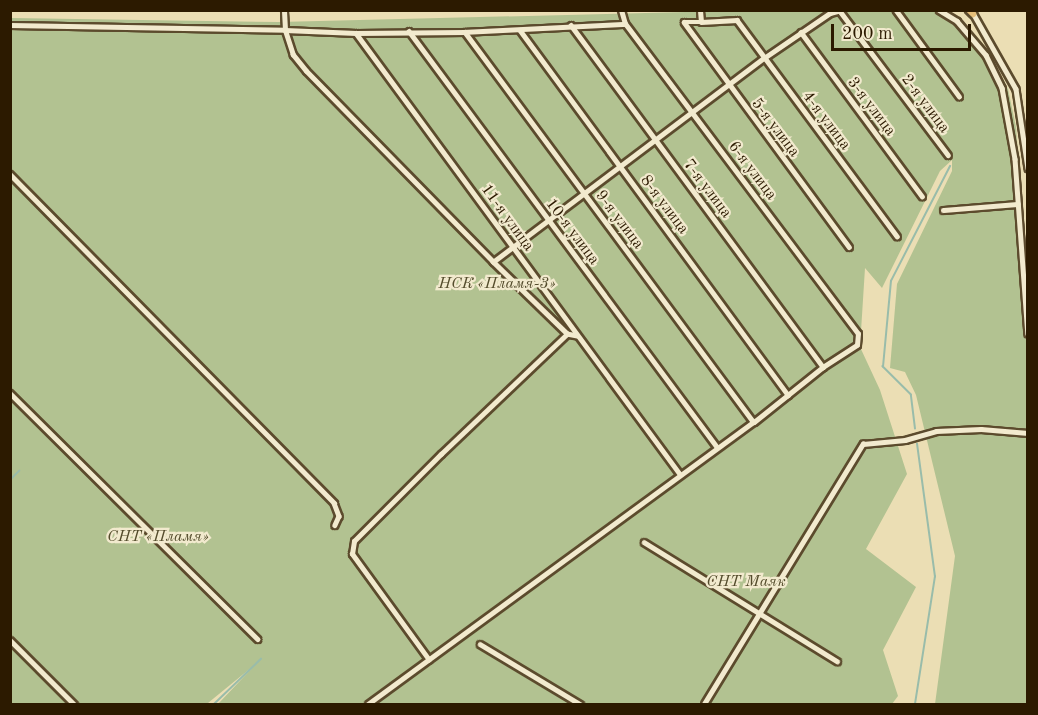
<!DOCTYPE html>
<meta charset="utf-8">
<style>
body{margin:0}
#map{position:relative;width:1038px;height:715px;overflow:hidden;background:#ebdeb4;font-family:"Old Standard TT",serif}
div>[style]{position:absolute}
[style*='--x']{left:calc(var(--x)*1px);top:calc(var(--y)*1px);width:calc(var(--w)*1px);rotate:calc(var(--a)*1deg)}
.green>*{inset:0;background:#b2c291}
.stream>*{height:1.5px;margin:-0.75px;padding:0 0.75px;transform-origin:0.75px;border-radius:0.75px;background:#99bcaa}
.roads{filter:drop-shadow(2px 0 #5c4b2d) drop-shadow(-2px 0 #5c4b2d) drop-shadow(0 2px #5c4b2d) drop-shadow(0 -2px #5c4b2d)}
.minor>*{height:4.5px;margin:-2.25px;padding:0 2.25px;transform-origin:2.25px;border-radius:2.25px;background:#f2eace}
.major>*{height:6px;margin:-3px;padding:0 3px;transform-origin:3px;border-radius:3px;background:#e6bf7a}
span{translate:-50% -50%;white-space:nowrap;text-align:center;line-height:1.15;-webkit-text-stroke:4.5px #f2eace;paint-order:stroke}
.street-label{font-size:16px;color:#2c1a00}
.park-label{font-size:16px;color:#544c2c;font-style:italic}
.frame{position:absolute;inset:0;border:12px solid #2c1a00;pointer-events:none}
.scale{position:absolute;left:831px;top:24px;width:140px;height:27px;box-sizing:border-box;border:3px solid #2c1a00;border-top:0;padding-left:8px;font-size:18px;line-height:21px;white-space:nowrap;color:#2c1a00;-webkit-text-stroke:4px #f2eace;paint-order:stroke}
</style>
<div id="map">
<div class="green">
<i style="clip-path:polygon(768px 10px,946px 10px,988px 53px,1008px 89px,1016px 127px,1027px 270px,1027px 704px,935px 704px,955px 556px,916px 395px,905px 372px,890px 368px,897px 284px,952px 171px,952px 160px,940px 171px,882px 288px,865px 268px,860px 347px,880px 390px,907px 474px,866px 549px,916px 587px,883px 650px,898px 696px,892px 704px,218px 704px,258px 662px,208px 703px,203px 704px,11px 704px,11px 18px,279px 22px)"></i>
</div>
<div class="stream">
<i style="--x:915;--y:429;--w:34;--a:-97"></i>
<i style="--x:911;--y:395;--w:40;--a:-135"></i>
<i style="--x:883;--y:367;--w:86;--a:-84.7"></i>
<i style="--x:891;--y:281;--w:129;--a:-62.8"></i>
<i style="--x:10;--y:480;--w:13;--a:-45"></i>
<i style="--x:214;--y:704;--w:65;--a:-43.8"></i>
<i style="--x:915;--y:704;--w:129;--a:-81.1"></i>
<i style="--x:935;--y:577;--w:134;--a:-97.7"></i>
</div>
<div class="roads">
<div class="minor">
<i style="--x:896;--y:10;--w:107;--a:53.8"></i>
<i style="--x:939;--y:10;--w:21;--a:31"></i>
<i style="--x:957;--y:21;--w:45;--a:49.5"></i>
<i style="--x:986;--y:55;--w:37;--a:64"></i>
<i style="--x:1002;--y:88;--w:72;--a:79.6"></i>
<i style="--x:1015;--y:159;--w:175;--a:85.8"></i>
<i style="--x:840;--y:11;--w:180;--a:53.1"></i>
<i style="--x:973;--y:13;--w:87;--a:60.5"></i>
<i style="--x:1016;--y:89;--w:80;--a:81.4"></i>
<i style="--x:684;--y:22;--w:279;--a:53.7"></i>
<i style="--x:684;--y:22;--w:17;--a:0"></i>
<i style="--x:701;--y:22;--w:12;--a:-95"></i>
<i style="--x:701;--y:22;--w:36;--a:-3"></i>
<i style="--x:737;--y:20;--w:269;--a:53.5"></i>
<i style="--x:10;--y:25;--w:275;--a:1"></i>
<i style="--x:285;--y:30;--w:20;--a:-93"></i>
<i style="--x:571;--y:25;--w:425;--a:53.6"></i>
<i style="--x:520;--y:30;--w:453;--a:53.7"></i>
<i style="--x:409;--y:31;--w:518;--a:53.48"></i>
<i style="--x:465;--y:32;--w:485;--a:53.5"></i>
<i style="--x:801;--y:32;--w:204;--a:53.6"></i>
<i style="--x:356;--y:33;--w:547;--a:53.7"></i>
<i style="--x:10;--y:174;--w:462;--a:45.4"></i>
<i style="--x:334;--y:503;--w:14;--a:69"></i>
<i style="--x:339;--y:516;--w:10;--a:114"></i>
<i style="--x:943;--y:210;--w:75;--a:-4.6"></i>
<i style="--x:493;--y:262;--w:267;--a:-134.4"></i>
<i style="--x:306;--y:71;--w:21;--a:-129"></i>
<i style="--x:293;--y:55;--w:26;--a:-108"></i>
<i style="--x:285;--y:30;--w:71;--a:2.4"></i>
<i style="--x:356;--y:33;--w:109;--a:-0.5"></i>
<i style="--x:465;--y:32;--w:160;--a:-2.9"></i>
<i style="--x:577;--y:336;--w:10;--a:-169"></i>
<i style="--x:567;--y:334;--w:103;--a:-135.8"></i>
<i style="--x:493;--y:262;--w:339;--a:-37"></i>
<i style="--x:764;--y:58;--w:80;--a:-34.3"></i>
<i style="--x:830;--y:13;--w:11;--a:-15"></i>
<i style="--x:10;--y:393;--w:349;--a:44.8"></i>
<i style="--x:644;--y:542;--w:227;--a:31.7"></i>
<i style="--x:10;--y:640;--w:91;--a:45"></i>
<i style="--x:480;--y:644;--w:117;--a:31"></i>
<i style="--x:429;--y:660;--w:131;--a:-126"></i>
<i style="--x:352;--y:554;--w:13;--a:-81"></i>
<i style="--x:354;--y:541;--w:123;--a:-45"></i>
<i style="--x:441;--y:454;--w:174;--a:-43.6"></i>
<i style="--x:368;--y:704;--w:478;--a:-36.2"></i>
<i style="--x:754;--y:422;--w:88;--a:-38.6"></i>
<i style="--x:823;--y:367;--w:40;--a:-32.9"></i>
<i style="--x:857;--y:345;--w:11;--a:-85"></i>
<i style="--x:858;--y:334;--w:388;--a:-126.9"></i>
<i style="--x:625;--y:24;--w:15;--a:-106"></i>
<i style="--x:704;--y:704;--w:305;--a:-58.6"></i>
<i style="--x:863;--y:444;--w:42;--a:-5.4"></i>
<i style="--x:905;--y:440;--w:32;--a:-16"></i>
<i style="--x:936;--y:431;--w:45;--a:-2.5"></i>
<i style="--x:981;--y:429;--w:47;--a:4.9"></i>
</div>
<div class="major">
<i style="--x:969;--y:10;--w:6;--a:45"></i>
</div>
</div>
<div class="street-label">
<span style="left:925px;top:104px;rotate:53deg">2-я улица</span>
<span style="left:871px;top:107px;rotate:53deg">3-я улица</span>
<span style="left:826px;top:121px;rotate:53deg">4-я улица</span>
<span style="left:775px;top:128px;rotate:53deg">5-я улица</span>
<span style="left:752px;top:171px;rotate:53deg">6-я улица</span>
<span style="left:707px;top:189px;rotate:53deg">7-я улица</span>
<span style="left:664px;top:205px;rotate:53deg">8-я улица</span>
<span style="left:507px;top:218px;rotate:54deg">11-я улица</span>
<span style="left:619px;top:220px;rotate:53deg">9-я улица</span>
<span style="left:572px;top:232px;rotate:53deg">10-я улица</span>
</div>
<div class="park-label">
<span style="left:497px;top:284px">НСК «Пламя-3»</span>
<span style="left:158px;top:537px">СНТ «Пламя»</span>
<span style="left:746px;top:582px">СНТ Маяк</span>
</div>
<div class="frame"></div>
<div class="scale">200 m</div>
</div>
